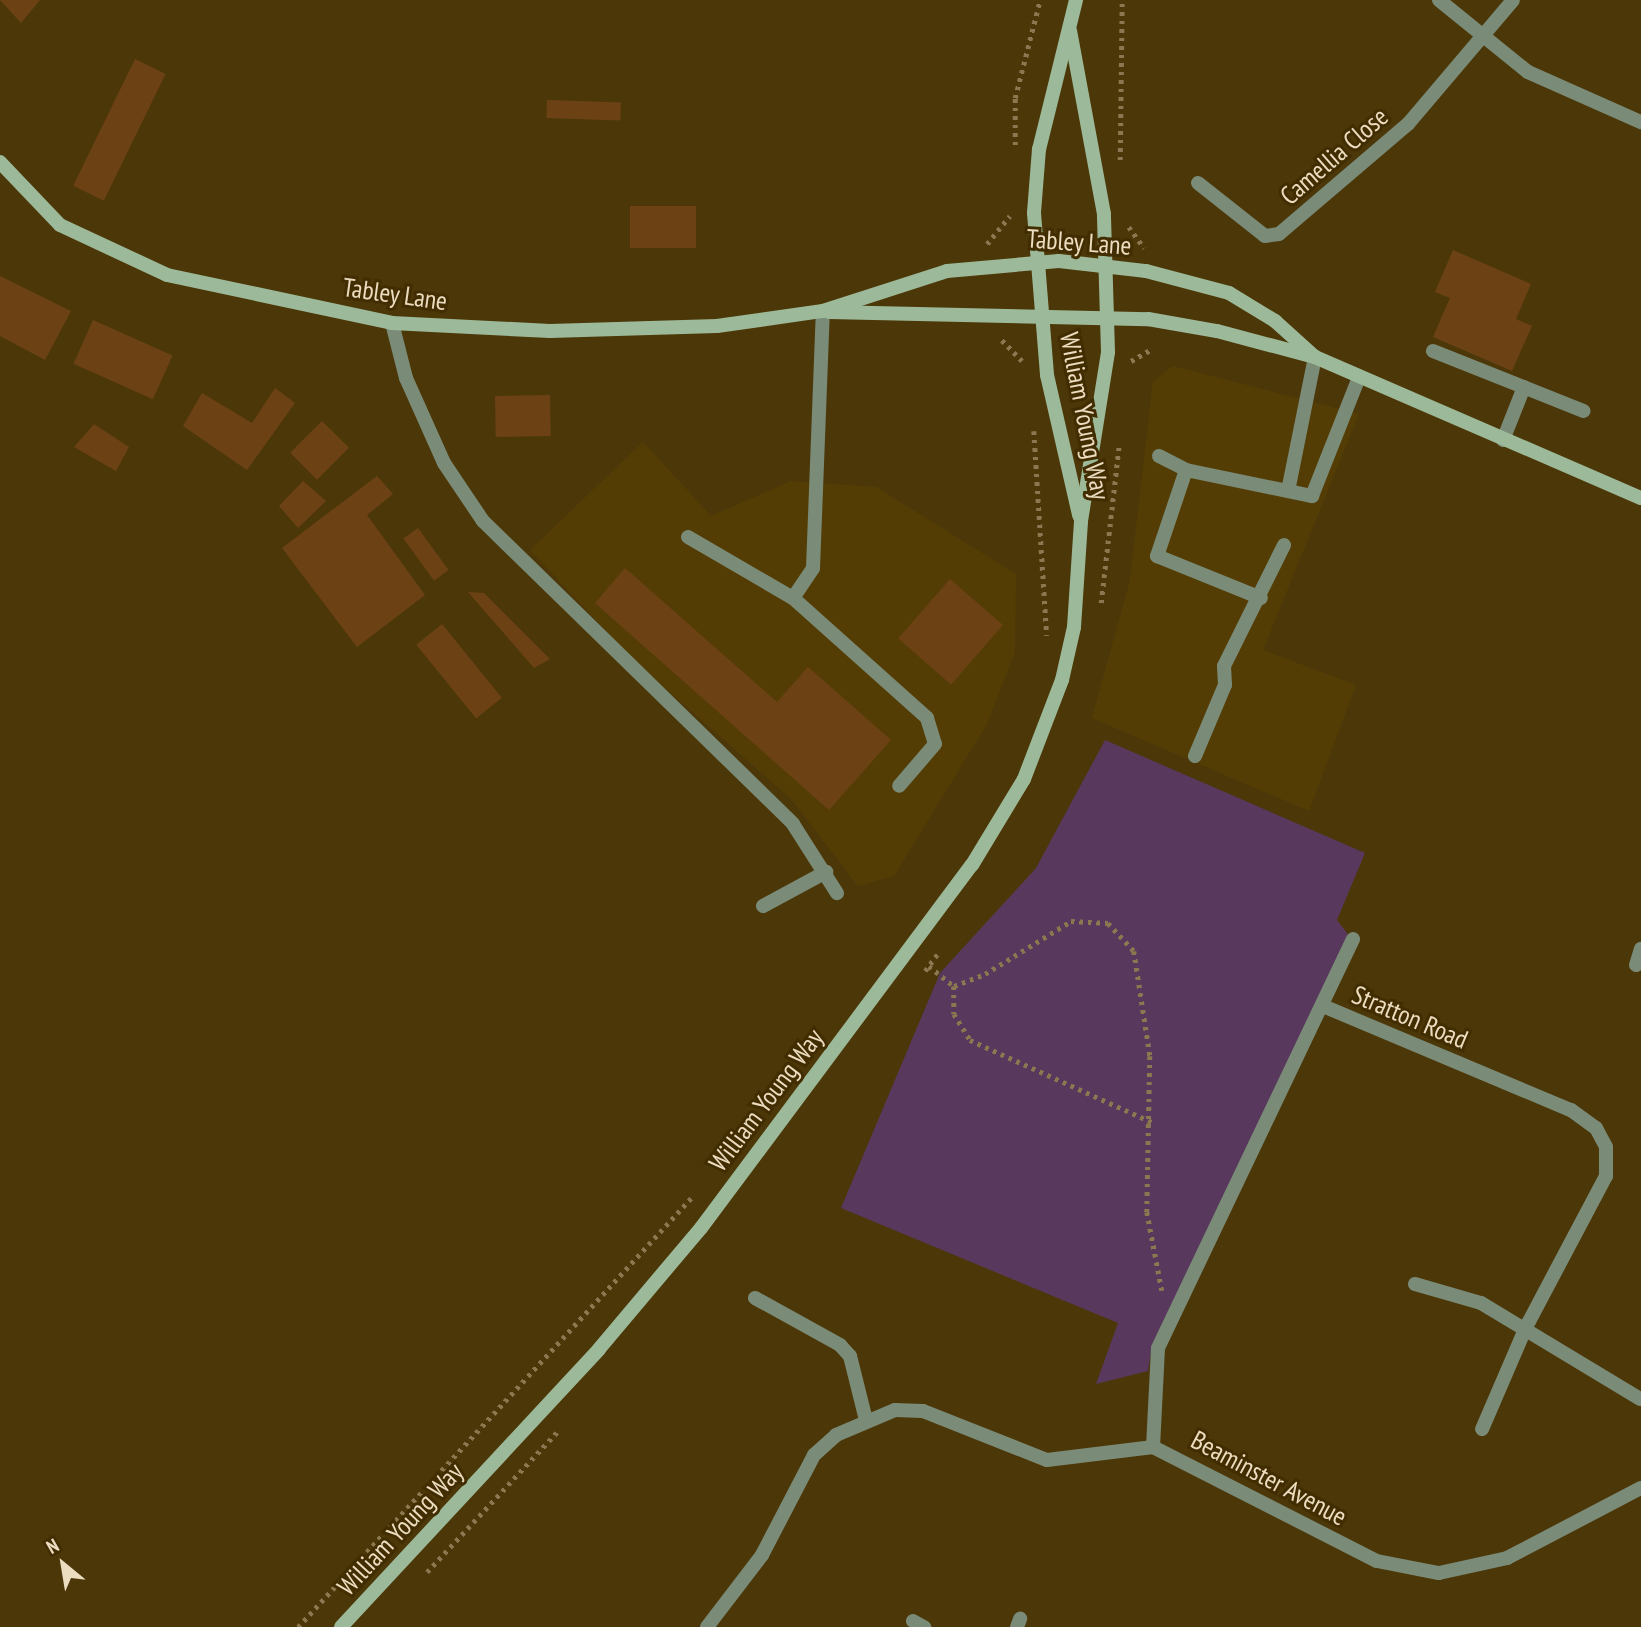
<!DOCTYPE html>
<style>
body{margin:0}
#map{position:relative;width:1641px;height:1627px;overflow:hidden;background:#4c3709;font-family:"PT Sans Narrow",sans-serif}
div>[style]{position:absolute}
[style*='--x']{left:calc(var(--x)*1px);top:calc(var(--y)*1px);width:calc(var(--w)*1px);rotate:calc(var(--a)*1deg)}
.built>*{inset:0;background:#543d05}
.green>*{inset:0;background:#58385c}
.building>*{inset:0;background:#6c4215;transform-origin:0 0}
.path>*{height:4.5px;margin-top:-2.25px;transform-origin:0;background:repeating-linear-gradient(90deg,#8b7750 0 3.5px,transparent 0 8.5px)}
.lane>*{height:14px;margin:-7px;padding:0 7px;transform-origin:7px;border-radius:7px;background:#7a8c78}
.street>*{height:14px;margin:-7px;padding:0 7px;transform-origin:7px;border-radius:7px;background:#7a8c78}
.secondary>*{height:14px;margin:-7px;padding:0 7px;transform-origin:7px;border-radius:7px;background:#9cba99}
span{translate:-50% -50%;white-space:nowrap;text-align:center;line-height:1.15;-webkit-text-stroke:6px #412d00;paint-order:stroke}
.street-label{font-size:26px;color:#ecdcc0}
.north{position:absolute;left:28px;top:1529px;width:70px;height:70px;-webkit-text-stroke:5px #412d00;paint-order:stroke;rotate:330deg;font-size:19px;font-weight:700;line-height:28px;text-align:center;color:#ecdcc0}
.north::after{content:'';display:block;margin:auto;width:24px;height:32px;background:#ecdcc0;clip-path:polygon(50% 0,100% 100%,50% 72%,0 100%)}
</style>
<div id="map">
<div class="built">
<i style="clip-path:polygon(1173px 366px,1359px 414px,1263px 650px,1356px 685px,1309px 811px,1092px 718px,1130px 580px,1153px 381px)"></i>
<i style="clip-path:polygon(643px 442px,711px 516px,791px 481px,876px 487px,1016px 574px,1015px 652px,987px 724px,894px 876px,858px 886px,791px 799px,630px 657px,530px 550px)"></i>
</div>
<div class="green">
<i style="clip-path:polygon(1105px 740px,1365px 853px,1337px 920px,1350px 937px,1152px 1345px,1148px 1371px,1096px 1384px,1118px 1323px,841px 1208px,940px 973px,1036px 868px)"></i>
</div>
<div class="building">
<i style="clip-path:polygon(0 0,40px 0,21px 23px)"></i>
<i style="left:135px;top:59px;width:34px;height:141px;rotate:26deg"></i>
<i style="left:547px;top:100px;width:74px;height:18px;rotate:2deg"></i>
<i style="left:696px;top:206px;width:42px;height:66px;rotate:90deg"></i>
<i style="clip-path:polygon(1453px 250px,1531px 284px,1516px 319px,1532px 326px,1512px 371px,1433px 337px,1450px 298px,1435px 292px)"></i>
<i style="clip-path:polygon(0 276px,71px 311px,45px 360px,0 336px)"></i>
<i style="left:93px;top:320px;width:87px;height:48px;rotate:24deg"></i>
<i style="clip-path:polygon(275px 388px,295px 403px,247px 470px,183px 426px,202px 393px,252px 423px)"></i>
<i style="left:550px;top:395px;width:41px;height:55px;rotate:89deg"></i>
<i style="left:322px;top:421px;width:38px;height:45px;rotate:45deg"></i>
<i style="clip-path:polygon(94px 424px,129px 447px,116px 471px,74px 447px)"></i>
<i style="clip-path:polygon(377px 476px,393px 494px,367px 515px,425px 595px,357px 647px,282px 548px)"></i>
<i style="clip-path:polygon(303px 481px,326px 501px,298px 528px,279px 506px)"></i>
<i style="left:418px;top:528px;width:52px;height:18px;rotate:54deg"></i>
<i style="clip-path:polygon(625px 568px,777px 702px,808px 667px,891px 740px,829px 810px,595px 603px)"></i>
<i style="left:950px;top:579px;width:70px;height:79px;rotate:41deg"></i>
<i style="clip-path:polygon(468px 592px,484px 593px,550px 659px,534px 668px)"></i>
<i style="left:442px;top:624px;width:95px;height:33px;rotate:51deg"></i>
</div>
<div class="path">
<i style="--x:1015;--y:145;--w:47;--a:-90"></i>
<i style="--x:1015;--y:98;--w:101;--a:-75.7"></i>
<i style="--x:1120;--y:160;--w:160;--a:-89.3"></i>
<i style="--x:1129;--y:227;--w:26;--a:54"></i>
<i style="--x:987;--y:244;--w:36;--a:-51"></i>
<i style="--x:1002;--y:340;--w:29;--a:46"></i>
<i style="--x:1131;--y:361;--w:22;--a:-30"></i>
<i style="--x:1034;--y:431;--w:205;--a:86.4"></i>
<i style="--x:1101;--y:603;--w:159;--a:-83.5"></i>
<i style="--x:929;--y:966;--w:32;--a:39"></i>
<i style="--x:925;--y:971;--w:22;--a:-54"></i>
<i style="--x:954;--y:986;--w:33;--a:-21"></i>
<i style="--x:985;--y:974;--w:101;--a:-31.6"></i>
<i style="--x:1071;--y:921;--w:37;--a:3"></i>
<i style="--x:1108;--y:923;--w:38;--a:47"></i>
<i style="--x:1134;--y:951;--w:106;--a:81.3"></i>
<i style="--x:1150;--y:1056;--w:156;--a:91.1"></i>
<i style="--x:1147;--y:1212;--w:80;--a:79.2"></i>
<i style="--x:954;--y:986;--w:28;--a:90"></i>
<i style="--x:954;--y:1014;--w:31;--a:58"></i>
<i style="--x:970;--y:1040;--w:200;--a:24.3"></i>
<i style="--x:427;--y:1572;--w:191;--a:-47.1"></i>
<i style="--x:298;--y:1627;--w:583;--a:-47.5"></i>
</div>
<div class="lane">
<i style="--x:392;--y:323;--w:57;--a:75.7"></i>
<i style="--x:406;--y:378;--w:93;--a:65.9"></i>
<i style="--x:444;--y:463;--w:70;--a:56.1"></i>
<i style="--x:483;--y:521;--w:433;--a:44.3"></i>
<i style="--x:793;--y:824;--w:82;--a:57.5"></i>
<i style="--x:1433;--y:351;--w:162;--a:21.7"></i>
<i style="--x:1503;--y:440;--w:57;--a:-68.4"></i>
<i style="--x:1159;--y:456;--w:30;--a:27"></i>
<i style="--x:1186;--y:470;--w:129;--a:11.7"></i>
<i style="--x:1312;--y:496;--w:128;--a:-68.4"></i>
<i style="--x:1186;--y:470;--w:91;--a:108.6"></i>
<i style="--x:1157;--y:556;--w:112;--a:22"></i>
<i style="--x:1288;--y:491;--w:137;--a:-78.6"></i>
<i style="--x:688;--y:537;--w:121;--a:30.2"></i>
<i style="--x:793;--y:598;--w:180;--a:41.8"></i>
<i style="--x:927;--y:718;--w:27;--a:73"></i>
<i style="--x:935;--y:744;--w:55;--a:130.6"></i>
<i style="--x:793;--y:598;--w:36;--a:-56"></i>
<i style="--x:813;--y:568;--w:257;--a:-87.8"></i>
<i style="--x:1195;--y:756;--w:77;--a:-67.1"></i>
<i style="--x:1225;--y:685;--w:19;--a:-93"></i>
<i style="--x:1224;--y:666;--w:135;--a:-63.6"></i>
<i style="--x:763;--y:906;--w:72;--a:-28.4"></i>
<i style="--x:913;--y:1621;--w:13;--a:29"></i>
<i style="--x:1017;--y:1627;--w:9;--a:-69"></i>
</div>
<div class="street">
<i style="--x:1439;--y:0;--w:114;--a:39"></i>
<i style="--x:1528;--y:72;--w:124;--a:23.9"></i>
<i style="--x:1198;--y:183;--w:85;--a:38.3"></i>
<i style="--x:1265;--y:236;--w:14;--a:-8"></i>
<i style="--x:1279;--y:234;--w:170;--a:-40.5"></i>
<i style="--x:1408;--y:124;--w:162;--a:-49.7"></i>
<i style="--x:1636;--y:965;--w:17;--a:-73"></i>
<i style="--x:1323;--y:1006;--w:269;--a:22.8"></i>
<i style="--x:1571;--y:1110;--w:31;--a:36"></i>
<i style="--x:1596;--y:1128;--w:21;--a:62"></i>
<i style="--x:1606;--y:1147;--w:29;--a:90"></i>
<i style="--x:1606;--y:1176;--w:171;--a:117.9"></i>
<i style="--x:1526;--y:1327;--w:111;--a:113.3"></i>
<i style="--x:1415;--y:1284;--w:69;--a:16.1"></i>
<i style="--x:1481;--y:1303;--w:186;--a:31.1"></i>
<i style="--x:755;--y:1298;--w:97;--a:28.9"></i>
<i style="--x:840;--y:1345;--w:15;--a:48"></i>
<i style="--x:850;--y:1356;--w:66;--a:76"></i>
<i style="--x:1153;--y:1447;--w:99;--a:-87.1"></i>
<i style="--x:1158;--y:1348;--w:453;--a:-64.5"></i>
<i style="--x:707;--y:1627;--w:91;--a:-52.6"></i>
<i style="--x:762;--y:1555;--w:113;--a:-62.5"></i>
<i style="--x:814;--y:1455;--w:30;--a:-42"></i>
<i style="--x:836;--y:1435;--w:64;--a:-23"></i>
<i style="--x:895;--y:1410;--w:28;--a:2"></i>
<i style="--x:923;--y:1411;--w:133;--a:21.6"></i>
<i style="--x:1047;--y:1460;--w:107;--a:-7"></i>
<i style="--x:1153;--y:1447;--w:251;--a:27"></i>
<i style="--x:1377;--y:1561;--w:63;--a:11"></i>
<i style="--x:1439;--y:1573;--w:70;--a:-12.4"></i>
<i style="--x:1507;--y:1558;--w:151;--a:-27.6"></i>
</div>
<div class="secondary">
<i style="--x:1076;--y:0;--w:154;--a:103.9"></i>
<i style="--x:1039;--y:149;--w:64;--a:94.5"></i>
<i style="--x:1034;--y:213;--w:163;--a:85.4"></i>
<i style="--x:1047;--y:375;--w:144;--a:77.1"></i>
<i style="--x:0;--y:162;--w:87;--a:46.4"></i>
<i style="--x:60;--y:225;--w:118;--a:25"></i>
<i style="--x:167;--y:275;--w:230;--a:12"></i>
<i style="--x:392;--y:323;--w:158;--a:2.9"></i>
<i style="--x:550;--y:331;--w:167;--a:-1.7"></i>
<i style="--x:717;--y:326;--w:107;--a:-8.1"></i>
<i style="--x:823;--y:311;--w:130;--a:-17.9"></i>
<i style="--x:947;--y:271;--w:112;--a:-5.1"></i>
<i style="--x:1059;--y:261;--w:88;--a:6.6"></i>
<i style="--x:1146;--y:271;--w:86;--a:14.8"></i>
<i style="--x:1229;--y:293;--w:54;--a:31.3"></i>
<i style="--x:1275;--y:321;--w:54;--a:42"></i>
<i style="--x:829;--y:312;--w:319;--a:1.3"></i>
<i style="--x:1148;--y:319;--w:70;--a:9.9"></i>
<i style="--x:1217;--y:331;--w:101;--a:14.9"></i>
<i style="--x:1315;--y:357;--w:355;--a:23.4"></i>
<i style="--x:341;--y:1627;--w:379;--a:-47.1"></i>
<i style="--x:599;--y:1349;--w:158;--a:-49.9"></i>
<i style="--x:701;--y:1228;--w:453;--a:-53.3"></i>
<i style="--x:972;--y:865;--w:100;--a:-58.8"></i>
<i style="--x:1024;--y:779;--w:106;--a:-69"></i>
<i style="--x:1062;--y:680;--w:54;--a:-77.2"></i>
<i style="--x:1074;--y:627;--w:106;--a:-86.2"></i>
<i style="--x:1081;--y:521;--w:171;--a:-80.9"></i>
<i style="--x:1108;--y:352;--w:138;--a:-91.7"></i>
<i style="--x:1104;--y:214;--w:186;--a:-100.5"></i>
</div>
<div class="street-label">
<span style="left:1334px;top:156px;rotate:-41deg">Camellia Close</span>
<span style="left:1079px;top:242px;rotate:4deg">Tabley Lane</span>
<span style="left:395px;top:294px;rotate:8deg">Tabley Lane</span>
<span style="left:1085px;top:416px;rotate:79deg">William Young Way</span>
<span style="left:1410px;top:1017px;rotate:23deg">Stratton Road</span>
<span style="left:766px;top:1100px;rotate:-53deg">William Young Way</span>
<span style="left:1269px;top:1478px;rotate:28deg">Beaminster Avenue</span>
<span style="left:400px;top:1529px;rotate:-47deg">William Young Way</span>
</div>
<div class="north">N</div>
</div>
